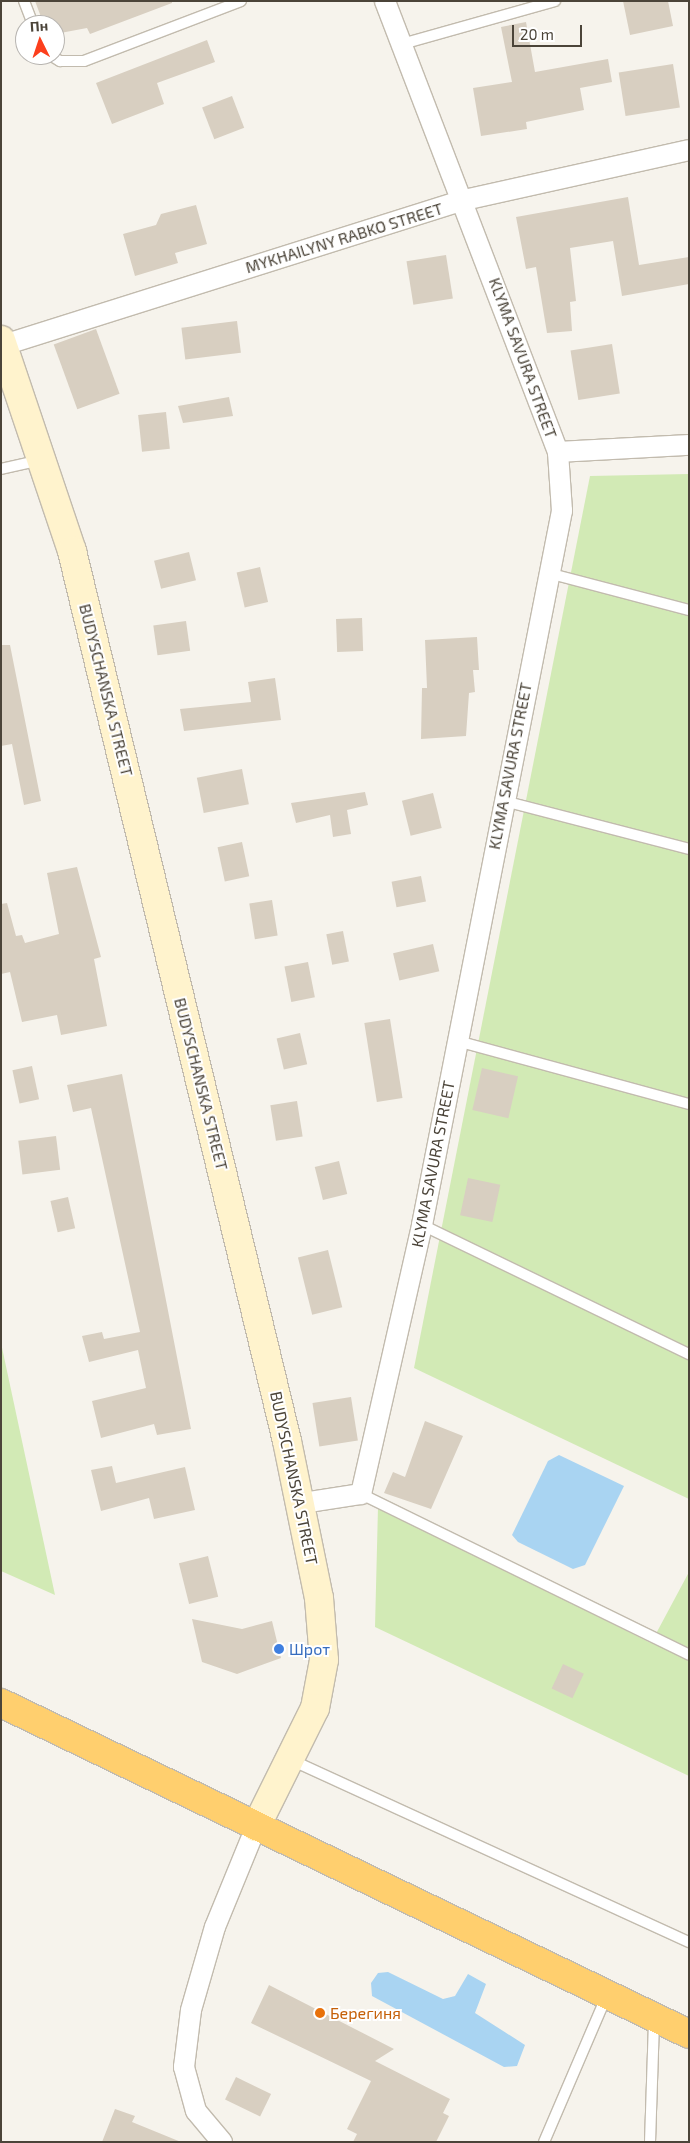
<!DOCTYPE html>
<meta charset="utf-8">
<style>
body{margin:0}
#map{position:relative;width:690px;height:2143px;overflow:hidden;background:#f6f3ec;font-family:"Exo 2",sans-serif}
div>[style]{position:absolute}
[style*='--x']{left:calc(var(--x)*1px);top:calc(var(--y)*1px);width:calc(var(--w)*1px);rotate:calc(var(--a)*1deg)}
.green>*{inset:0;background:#d2eab5}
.water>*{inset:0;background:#a9d4f2}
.building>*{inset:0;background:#d8cfc1;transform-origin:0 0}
.roads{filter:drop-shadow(1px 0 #c2bbae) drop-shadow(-1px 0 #c2bbae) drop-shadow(0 1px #c2bbae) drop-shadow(0 -1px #c2bbae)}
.lane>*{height:10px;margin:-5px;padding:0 5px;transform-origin:5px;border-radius:5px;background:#fff}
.street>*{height:20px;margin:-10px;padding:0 10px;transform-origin:10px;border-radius:10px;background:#fff}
.secondary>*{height:28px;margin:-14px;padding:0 14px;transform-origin:14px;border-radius:14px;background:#fff3cd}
.highway>*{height:28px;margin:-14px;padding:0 14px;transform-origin:14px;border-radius:14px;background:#ffcf6e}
.dots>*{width:14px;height:14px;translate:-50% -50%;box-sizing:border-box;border:2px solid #fff;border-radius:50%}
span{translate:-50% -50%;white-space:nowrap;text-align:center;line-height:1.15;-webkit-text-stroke:4px #fff;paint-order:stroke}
.street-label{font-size:16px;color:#4b4439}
.shop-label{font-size:16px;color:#366cbe}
.left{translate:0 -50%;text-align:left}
.food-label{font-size:16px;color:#c56008}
.frame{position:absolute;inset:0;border:2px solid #4b4439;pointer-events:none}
.north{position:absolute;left:15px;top:15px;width:50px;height:50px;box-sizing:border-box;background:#fff;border:1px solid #b7b4b0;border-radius:50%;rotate:356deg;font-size:14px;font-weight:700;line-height:20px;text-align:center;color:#4b4439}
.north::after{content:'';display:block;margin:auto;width:18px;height:22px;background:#fc3f1d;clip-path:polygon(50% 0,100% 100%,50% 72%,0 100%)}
.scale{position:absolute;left:512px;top:25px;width:70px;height:22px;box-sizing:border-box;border:2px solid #4b4439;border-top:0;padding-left:6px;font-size:15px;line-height:18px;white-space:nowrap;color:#4b4439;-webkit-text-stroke:4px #fff;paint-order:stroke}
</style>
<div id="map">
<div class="green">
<i style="clip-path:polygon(689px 474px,689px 1499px,414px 1368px,590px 476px)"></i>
<i style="clip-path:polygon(1px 1343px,55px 1595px,1px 1571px)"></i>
<i style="clip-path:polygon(378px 1507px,651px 1643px,689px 1572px,689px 1776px,375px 1627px)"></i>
</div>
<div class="water">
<i style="clip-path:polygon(559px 1455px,624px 1486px,585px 1565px,573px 1569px,518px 1542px,512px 1535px,548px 1461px)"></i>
<i style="clip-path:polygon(388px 1972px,443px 1999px,455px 1996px,468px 1974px,486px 1984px,475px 2013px,525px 2045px,517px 2066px,504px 2067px,372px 1996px,371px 1983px,378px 1973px)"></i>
</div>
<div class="building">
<i style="clip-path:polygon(35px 1px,172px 1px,172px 3px,90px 34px,87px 28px,55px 34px,55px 25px,44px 25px)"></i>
<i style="clip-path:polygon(623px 1px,668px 1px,673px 26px,630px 35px)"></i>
<i style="clip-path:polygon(526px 22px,535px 72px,608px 59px,612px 82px,580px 88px,584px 110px,526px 122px,527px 129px,481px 136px,473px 88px,512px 82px,501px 27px)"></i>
<i style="clip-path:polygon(207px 40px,215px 62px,157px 83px,164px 104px,112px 124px,96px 83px)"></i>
<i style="left:673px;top:64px;width:44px;height:55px;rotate:81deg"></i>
<i style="left:232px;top:96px;width:34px;height:32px;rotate:69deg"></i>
<i style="clip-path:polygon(628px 197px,639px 265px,689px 257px,689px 284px,622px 296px,613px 241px,570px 248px,576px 301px,570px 302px,572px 331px,547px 333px,536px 267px,526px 269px,516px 217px)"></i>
<i style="clip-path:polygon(196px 205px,207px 244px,175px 253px,178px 263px,135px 276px,123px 234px,156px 225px,161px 214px)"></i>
<i style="left:446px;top:255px;width:44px;height:40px;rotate:81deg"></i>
<i style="left:237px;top:321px;width:32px;height:56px;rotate:83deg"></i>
<i style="left:96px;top:329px;width:69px;height:45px;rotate:70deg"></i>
<i style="left:612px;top:344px;width:50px;height:42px;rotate:81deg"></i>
<i style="clip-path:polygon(229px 397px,233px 416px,183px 423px,178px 406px)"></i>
<i style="left:166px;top:412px;width:37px;height:28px;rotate:84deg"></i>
<i style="left:189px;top:552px;width:29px;height:36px;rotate:76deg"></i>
<i style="left:260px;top:567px;width:36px;height:24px;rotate:77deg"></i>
<i style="left:362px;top:618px;width:33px;height:26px;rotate:88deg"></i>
<i style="left:186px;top:621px;width:30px;height:33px;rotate:82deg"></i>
<i style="clip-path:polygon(477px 637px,479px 670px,473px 670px,475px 692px,469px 693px,466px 736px,421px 739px,422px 688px,427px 688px,425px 640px)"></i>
<i style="clip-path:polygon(1px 645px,10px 645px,41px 801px,24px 805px,12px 744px,1px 746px)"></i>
<i style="clip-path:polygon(275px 678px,281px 720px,184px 731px,180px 709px,251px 702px,248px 682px)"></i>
<i style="left:242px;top:769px;width:36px;height:46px;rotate:79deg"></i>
<i style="clip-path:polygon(365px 792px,368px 805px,347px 810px,351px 834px,333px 837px,330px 815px,296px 823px,291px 803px)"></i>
<i style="left:433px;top:793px;width:36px;height:32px;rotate:76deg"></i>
<i style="left:242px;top:842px;width:35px;height:25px;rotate:78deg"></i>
<i style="clip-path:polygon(77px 867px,101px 957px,94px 959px,107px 1026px,61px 1035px,57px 1015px,22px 1022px,10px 972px,1px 974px,1px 904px,7px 903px,16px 936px,22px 935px,25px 943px,59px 934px,47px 873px)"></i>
<i style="left:421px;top:876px;width:26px;height:30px;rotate:79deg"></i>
<i style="left:272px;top:900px;width:36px;height:23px;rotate:81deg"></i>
<i style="left:343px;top:931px;width:31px;height:17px;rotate:79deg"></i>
<i style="left:433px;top:944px;width:28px;height:41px;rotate:77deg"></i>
<i style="left:308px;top:962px;width:36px;height:24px;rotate:79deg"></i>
<i style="left:390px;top:1019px;width:80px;height:26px;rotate:81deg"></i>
<i style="left:300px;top:1033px;width:32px;height:24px;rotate:77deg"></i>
<i style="left:32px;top:1066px;width:34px;height:20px;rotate:78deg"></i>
<i style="left:482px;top:1068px;width:37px;height:43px;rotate:13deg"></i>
<i style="clip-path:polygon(122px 1074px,191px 1429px,157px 1435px,154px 1424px,101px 1438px,92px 1401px,146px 1388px,138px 1350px,89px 1362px,82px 1336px,102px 1332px,104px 1339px,140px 1332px,91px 1108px,73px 1112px,67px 1085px)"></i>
<i style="left:297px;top:1101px;width:36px;height:27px;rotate:81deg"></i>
<i style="left:56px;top:1136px;width:34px;height:38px;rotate:83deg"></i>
<i style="left:339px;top:1161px;width:34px;height:25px;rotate:76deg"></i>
<i style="left:468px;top:1178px;width:33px;height:38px;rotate:12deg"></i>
<i style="left:68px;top:1197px;width:32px;height:18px;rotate:77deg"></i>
<i style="left:328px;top:1250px;width:59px;height:31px;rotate:76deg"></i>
<i style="left:351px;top:1397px;width:44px;height:39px;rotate:81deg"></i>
<i style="clip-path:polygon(425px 1421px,463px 1436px,431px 1509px,384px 1493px,393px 1472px,405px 1477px)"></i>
<i style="clip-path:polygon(112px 1466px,116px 1483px,185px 1467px,195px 1510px,154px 1519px,149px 1498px,101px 1511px,91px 1470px)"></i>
<i style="left:208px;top:1556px;width:42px;height:30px;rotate:76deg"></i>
<i style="clip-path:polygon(192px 1619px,242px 1629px,272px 1621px,281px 1658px,237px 1674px,202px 1662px)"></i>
<i style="left:563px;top:1664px;width:23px;height:27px;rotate:25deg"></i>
<i style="clip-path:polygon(269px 1985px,394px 2049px,375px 2061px,450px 2099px,443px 2113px,449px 2116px,436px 2142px,353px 2142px,357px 2134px,347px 2129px,371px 2081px,251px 2023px)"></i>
<i style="left:236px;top:2077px;width:39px;height:25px;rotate:26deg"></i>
<i style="clip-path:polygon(115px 2109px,135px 2116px,132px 2122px,181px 2142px,102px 2142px)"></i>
</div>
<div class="roads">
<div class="lane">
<i style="--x:24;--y:1;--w:26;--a:69"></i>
<i style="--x:402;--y:44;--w:159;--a:-15.7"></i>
<i style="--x:50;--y:55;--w:12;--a:31"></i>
<i style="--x:60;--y:61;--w:24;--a:0"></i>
<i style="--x:84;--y:61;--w:168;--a:-20.9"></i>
<i style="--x:1;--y:469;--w:41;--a:-12.7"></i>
<i style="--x:548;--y:573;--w:146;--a:14.7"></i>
<i style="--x:504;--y:801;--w:191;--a:14.5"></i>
<i style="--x:457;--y:1041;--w:240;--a:15.2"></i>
<i style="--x:422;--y:1225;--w:297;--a:25.8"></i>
<i style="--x:361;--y:1494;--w:365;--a:26.1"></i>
<i style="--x:289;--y:1759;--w:440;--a:24.6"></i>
<i style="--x:544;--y:2142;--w:160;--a:-66.8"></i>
<i style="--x:650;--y:2142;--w:122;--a:-88.1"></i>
</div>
<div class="street">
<i style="--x:4;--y:345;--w:482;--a:-17.5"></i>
<i style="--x:464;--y:200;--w:230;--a:-12.5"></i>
<i style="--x:558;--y:452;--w:131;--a:-3.1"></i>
<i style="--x:302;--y:1503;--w:60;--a:-8.7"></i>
<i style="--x:361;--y:1494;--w:276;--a:-77.2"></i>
<i style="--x:422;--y:1225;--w:728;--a:-78.91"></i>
<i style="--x:562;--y:511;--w:59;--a:-93.9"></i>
<i style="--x:558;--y:452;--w:483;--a:-111"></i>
<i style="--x:222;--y:2142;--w:40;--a:-130"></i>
<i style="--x:196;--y:2111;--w:46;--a:-105.3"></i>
<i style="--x:184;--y:2067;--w:57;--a:-83"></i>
<i style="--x:191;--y:2010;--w:86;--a:-73.9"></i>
<i style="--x:215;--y:1927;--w:108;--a:-67.7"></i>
</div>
<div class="secondary">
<i style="--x:1;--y:340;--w:223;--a:71.4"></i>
<i style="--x:72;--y:551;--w:916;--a:76.42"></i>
<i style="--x:287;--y:1441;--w:160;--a:78.5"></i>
<i style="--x:319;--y:1598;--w:62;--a:85.4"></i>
<i style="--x:324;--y:1660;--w:49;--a:100.6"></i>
<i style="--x:315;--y:1708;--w:133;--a:116.4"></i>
</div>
<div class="highway">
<i style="--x:1;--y:1703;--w:763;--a:25.69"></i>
</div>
</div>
<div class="dots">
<i style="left:279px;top:1649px;background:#3f7fe0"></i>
<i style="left:320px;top:2013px;background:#e8710a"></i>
</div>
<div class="street-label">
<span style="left:344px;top:238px;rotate:-17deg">MYKHAILYNY RABKO STREET</span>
<span style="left:523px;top:358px;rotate:70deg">KLYMA SAVURA STREET</span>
<span style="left:106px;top:690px;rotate:76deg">BUDYSCHANSKA STREET</span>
<span style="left:510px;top:766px;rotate:-79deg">KLYMA SAVURA STREET</span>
<span style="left:201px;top:1084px;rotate:76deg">BUDYSCHANSKA STREET</span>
<span style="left:433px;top:1164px;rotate:-79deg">KLYMA SAVURA STREET</span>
<span style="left:294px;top:1478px;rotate:78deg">BUDYSCHANSKA STREET</span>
</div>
<div class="shop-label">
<span class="left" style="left:289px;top:1649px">Шрот</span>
</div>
<div class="food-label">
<span class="left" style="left:330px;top:2013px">Берегиня</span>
</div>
<div class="frame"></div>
<div class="north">Пн</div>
<div class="scale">20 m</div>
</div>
